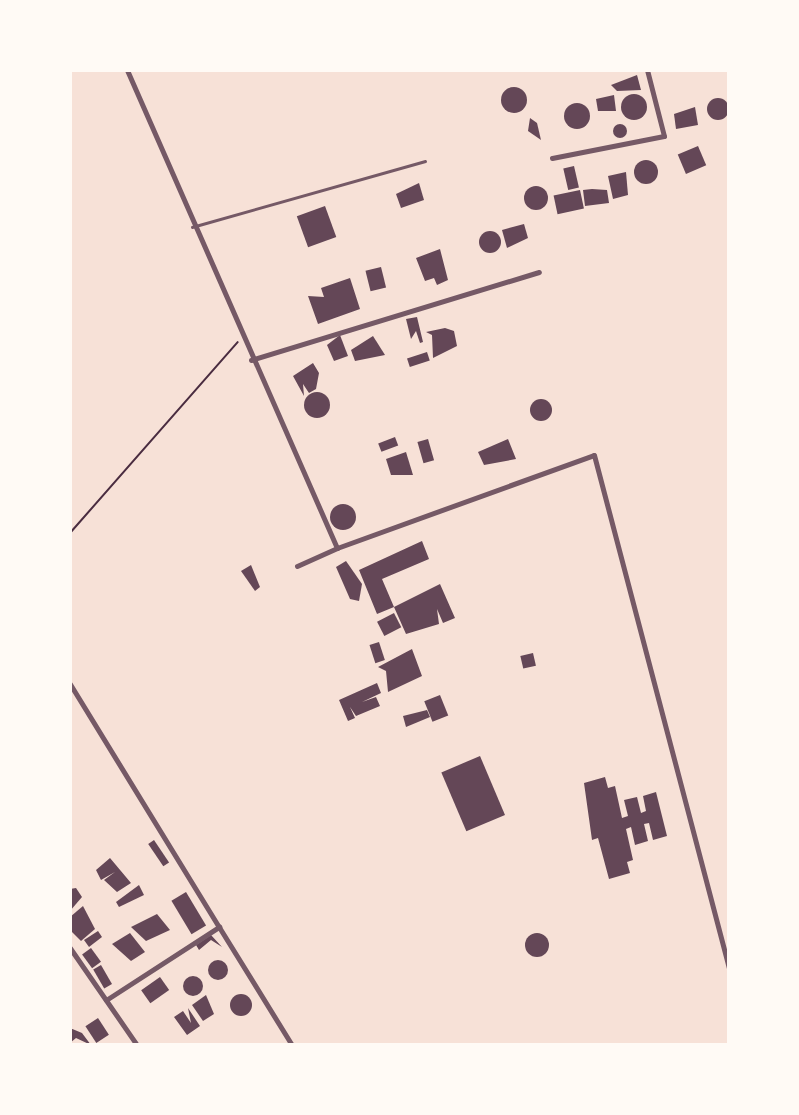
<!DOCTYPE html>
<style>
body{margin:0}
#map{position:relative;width:799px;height:1115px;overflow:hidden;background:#f7e1d7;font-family:Figtree,sans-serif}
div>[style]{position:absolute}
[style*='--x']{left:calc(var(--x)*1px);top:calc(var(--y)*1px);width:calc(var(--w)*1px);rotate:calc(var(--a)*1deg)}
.building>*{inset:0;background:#644757;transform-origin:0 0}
.round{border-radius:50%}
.path>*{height:2px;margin:-1px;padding:0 1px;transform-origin:1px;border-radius:1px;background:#4a2c40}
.service>*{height:2.5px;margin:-1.25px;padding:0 1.25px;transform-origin:1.25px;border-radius:1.25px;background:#755966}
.minor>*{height:5px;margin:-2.5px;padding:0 2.5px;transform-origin:2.5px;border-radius:2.5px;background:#755966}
span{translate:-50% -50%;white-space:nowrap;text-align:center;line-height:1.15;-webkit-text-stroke:5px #fffaf5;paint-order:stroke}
.frame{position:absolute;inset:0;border:72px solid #fffaf5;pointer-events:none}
</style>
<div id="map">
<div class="building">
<i style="clip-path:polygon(637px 75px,641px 90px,617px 91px,611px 85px)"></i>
<i class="round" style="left:501px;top:87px;width:26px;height:26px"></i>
<i class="round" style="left:621px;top:94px;width:26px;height:26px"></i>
<i style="clip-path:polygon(614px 95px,616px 111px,598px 111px,596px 99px)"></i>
<i class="round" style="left:707px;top:98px;width:22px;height:22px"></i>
<i class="round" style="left:564px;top:103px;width:26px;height:26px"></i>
<i style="clip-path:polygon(695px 107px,698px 125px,676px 129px,674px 114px)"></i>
<i style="clip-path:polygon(530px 118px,537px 123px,541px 140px,528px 131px)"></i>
<i class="round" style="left:613px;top:124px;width:14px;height:14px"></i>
<i style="left:698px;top:146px;width:21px;height:22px;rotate:67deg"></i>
<i class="round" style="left:634px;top:160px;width:24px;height:24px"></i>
<i style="left:574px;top:166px;width:22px;height:11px;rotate:77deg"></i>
<i style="clip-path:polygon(626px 172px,628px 195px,613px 199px,608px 176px)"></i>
<i style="clip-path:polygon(419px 183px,424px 200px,401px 208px,396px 194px)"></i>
<i class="round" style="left:524px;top:186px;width:24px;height:24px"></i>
<i style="clip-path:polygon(592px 189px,607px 190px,609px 203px,585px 206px,583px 190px)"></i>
<i style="left:580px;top:190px;width:19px;height:27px;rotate:78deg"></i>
<i style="left:325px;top:206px;width:33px;height:30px;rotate:70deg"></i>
<i style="clip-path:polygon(524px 224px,528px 238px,507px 248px,502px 230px)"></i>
<i class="round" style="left:479px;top:231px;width:22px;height:22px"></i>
<i style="clip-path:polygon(440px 249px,448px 280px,437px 285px,434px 278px,425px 281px,416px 258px)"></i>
<i style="left:381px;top:267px;width:21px;height:16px;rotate:76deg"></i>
<i style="clip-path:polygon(350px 278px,360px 309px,318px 324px,308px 296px,324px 297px,321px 288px)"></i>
<i style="clip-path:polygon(417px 317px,423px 342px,420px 343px,416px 331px,411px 339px,406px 319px)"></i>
<i style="clip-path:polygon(445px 328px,454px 331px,457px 346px,433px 358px,432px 335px,426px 332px)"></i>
<i style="clip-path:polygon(340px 335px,348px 356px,334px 361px,327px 345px)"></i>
<i style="clip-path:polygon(373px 336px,385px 355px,355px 361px,351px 350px)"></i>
<i style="left:427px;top:352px;width:9px;height:21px;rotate:72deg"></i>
<i style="clip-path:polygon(313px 363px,319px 373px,316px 389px,309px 393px,303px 384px,304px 396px,293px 376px)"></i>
<i class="round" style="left:304px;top:392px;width:26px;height:26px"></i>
<i class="round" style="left:530px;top:399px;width:22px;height:22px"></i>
<i style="left:395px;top:437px;width:9px;height:18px;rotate:69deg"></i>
<i style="left:428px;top:439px;width:22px;height:11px;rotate:74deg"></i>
<i style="clip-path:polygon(508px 439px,516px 459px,484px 465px,478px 452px)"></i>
<i style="clip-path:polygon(406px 452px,413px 475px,391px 475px,386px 459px)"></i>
<i class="round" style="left:330px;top:504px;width:26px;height:26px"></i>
<i style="clip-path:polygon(422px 541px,429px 559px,382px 579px,394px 607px,377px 614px,359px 570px)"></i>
<i style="clip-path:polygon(346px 561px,362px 584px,359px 601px,350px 599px,336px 567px)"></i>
<i style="clip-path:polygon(251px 565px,260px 587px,255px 591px,241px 571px)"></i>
<i style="clip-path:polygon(440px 584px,455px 618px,443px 623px,437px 609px,439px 624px,406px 634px,394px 607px)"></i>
<i style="left:394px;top:613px;width:16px;height:19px;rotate:63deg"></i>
<i style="left:379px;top:642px;width:19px;height:10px;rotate:72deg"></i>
<i style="clip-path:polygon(412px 649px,422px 676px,388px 692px,386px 671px,378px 667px)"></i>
<i style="left:533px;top:653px;width:13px;height:13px;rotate:77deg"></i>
<i style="clip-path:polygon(377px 683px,381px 693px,362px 702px,376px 697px,380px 706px,356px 716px,350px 707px,355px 718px,348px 721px,339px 700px)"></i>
<i style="left:440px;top:695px;width:22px;height:17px;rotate:68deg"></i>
<i style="clip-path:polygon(427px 710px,430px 717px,406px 727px,403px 716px)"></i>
<i style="left:480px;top:756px;width:64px;height:42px;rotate:67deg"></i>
<i style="clip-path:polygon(605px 777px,608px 788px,615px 786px,622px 818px,628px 816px,624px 800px,637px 797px,641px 813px,646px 811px,643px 796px,656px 792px,667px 836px,653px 840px,649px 823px,644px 824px,648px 841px,635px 845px,631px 827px,626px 829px,633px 860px,627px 862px,630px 873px,609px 879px,598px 838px,592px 840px,584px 783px)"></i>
<i style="left:154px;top:840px;width:27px;height:7px;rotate:56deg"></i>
<i style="clip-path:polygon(110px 858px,131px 883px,117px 892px,104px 880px,115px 872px,101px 880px,96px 870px)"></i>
<i style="clip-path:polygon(139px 885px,144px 895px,119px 907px,116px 902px)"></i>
<i style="clip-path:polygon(76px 888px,82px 897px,70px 911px,70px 889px)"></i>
<i style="left:186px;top:892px;width:39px;height:17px;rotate:59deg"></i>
<i style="clip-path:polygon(83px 906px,95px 929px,81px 941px,70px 930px,70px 917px)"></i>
<i style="clip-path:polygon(157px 914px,170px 930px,146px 941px,131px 927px)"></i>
<i style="clip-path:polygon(98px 931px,102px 937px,89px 947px,84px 940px)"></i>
<i style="clip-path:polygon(130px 933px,145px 952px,131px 961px,112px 944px)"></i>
<i class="round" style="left:525px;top:933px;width:24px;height:24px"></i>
<i style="clip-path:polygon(211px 935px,222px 947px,211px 940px,199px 950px,196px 945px)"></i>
<i style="left:91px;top:948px;width:17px;height:11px;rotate:54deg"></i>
<i class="round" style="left:208px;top:960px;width:20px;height:20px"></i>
<i style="left:101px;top:965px;width:22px;height:9px;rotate:60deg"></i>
<i class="round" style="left:183px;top:976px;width:20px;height:20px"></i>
<i style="left:160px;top:977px;width:16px;height:23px;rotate:55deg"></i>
<i class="round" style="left:230px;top:994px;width:22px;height:22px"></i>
<i style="clip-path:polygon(206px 995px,214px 1014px,203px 1021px,192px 1005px)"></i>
<i style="clip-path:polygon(188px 1008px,200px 1026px,187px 1035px,174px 1017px,183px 1011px,191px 1023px)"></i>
<i style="left:98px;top:1018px;width:20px;height:15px;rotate:57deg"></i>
<i style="clip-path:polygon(70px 1028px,82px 1033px,91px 1045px,76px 1038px,70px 1043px)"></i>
</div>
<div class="path">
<i style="--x:70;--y:533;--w:254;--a:-48.7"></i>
</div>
<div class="service">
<i style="--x:192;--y:227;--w:242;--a:-15.8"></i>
</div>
<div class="minor">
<i style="--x:127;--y:70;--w:522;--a:66.28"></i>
<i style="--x:337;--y:548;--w:273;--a:-19.9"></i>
<i style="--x:594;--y:455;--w:530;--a:75.26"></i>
<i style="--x:552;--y:158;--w:114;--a:-11.1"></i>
<i style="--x:664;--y:136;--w:68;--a:-104.4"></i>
<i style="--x:251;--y:360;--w:301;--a:-17"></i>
<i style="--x:297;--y:566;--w:44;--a:-24.2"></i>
<i style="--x:70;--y:684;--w:285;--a:58.5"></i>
<i style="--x:70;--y:948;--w:118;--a:55.4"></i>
<i style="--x:106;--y:1000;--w:135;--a:-32.9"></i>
<i style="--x:219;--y:927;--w:139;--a:58.3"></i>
</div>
<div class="frame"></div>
</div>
